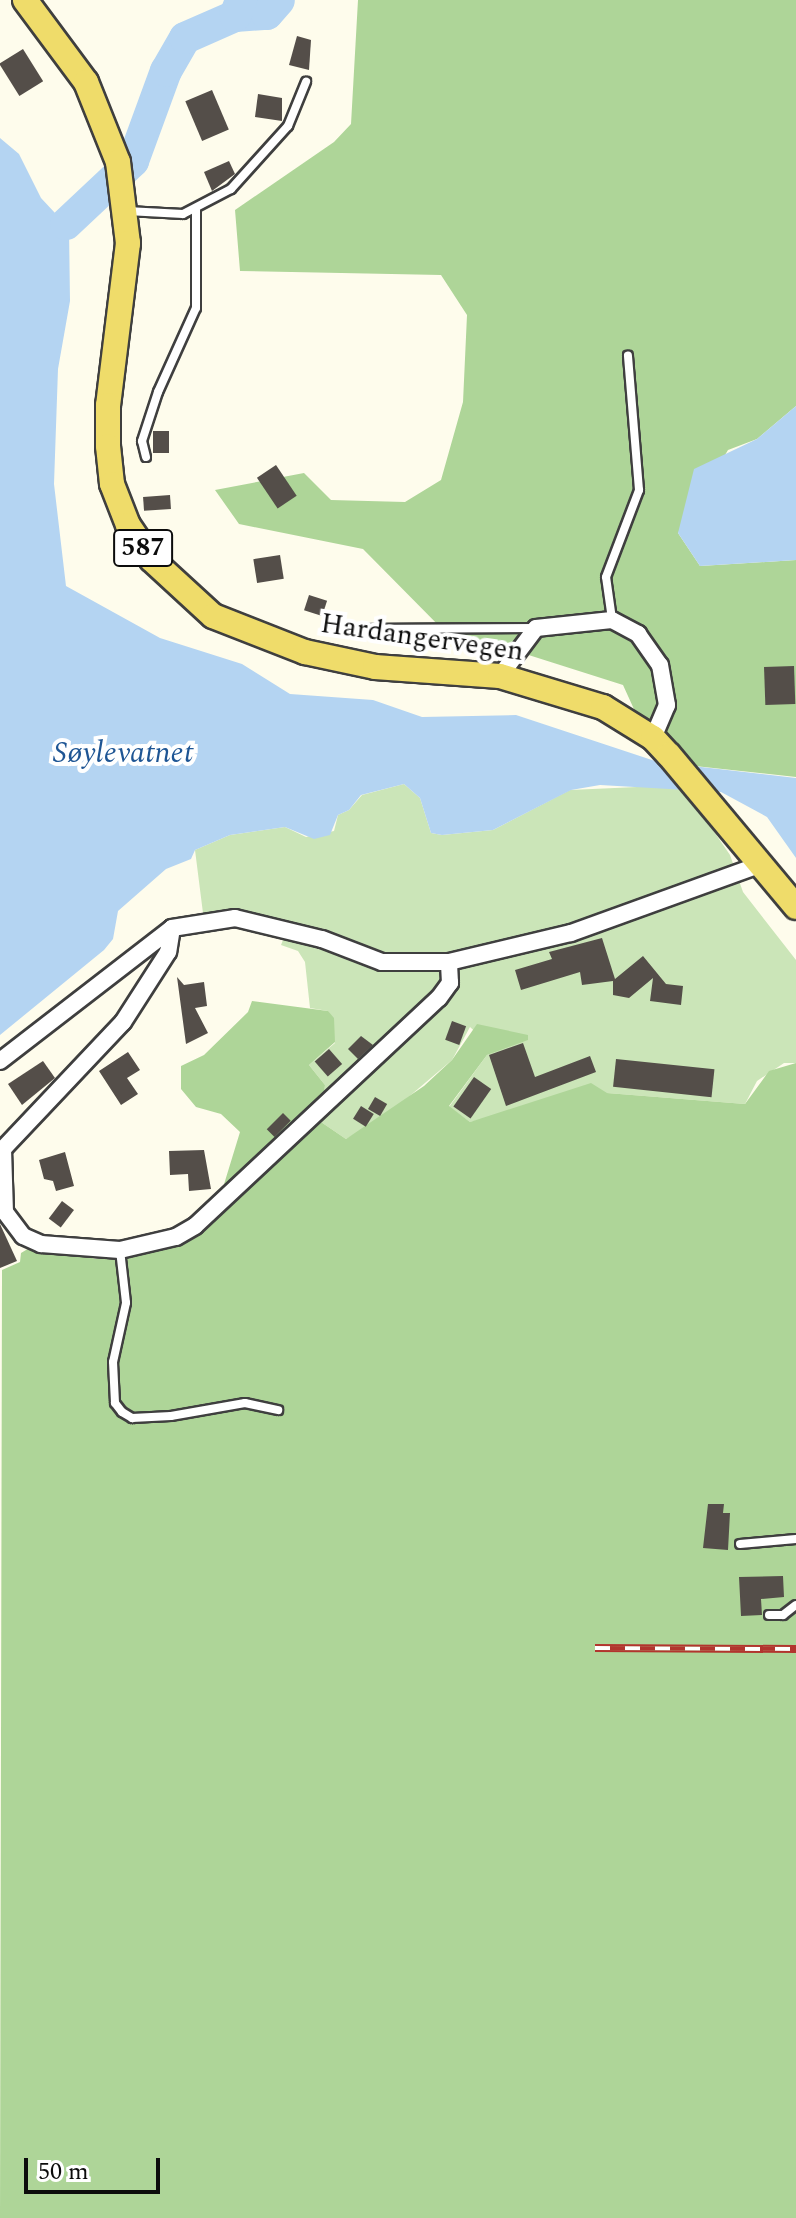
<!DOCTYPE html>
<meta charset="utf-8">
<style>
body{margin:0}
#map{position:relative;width:796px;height:2218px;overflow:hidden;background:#fefcec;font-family:Spectral,serif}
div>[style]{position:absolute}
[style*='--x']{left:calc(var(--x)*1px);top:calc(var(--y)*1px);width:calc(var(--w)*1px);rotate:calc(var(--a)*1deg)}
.green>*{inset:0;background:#cbe5b8}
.forest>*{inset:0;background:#aed598}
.water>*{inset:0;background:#b4d4f2}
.river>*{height:32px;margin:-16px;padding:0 16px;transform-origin:16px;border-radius:16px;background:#b4d4f2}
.building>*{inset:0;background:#544e49;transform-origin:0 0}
.roads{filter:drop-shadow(2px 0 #3f3f3f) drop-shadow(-2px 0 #3f3f3f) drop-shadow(0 2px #3f3f3f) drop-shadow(0 -2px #3f3f3f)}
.service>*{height:8px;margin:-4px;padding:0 4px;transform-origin:4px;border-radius:4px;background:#fff}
.minor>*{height:16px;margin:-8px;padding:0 8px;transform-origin:8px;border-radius:8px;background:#fff}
.primary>*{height:24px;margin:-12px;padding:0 12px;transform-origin:12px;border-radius:12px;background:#efdc6a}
.rail>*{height:8px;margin-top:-4px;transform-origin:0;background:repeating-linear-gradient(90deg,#fff 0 15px,#b2352e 0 30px);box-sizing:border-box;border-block:2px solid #b2352e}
span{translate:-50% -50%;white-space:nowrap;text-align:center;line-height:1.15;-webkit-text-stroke:8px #fff;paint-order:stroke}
.shield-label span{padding:2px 6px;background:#fff;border:2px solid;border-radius:6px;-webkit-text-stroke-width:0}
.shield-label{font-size:26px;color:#0c0c0c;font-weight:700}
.street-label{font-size:28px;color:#0c0c0c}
.water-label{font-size:30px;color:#1e5594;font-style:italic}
.scale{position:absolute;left:24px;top:2158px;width:136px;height:36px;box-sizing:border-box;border:4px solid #0c0c0c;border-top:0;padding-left:10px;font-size:24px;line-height:28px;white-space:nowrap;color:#0c0c0c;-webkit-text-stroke:6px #fff;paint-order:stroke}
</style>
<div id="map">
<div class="green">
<i style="clip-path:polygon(404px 784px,420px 798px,431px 833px,442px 835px,493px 830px,570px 790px,682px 785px,730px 855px,743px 892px,796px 960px,796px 1063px,784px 1063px,757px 1081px,745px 1104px,607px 1093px,470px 1122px,449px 1107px,487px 1055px,496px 1051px,470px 1027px,452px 1060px,385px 1117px,346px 1139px,321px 1122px,325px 1085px,309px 1065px,335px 1043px,328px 1011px,310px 1008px,305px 962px,298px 951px,281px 945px,285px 935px,237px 926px,205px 929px,195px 850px,230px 835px,285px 827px,306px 837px,334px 831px,338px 815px,349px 810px,362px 795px)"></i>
</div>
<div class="forest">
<i style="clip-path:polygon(358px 0,796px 0,796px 406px,757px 439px,728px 450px,678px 533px,700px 566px,796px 560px,796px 777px,658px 762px,623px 685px,516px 651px,450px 637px,363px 549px,239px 524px,215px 490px,304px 473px,331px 500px,405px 502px,441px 480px,463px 402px,467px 315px,441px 275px,240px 271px,235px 210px,334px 142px,351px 124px)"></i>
<i style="clip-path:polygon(252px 1001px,328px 1011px,334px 1018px,335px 1042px,309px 1065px,325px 1085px,321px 1122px,346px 1139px,424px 1086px,452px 1060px,477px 1024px,528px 1035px,528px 1040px,487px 1055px,449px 1106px,470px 1122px,591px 1083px,607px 1093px,745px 1104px,769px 1071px,796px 1063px,796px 2218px,0 2218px,2px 1270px,20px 1262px,21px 1253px,31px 1247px,97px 1259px,158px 1251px,200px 1233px,214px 1217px,240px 1132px,221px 1114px,196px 1107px,181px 1089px,181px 1066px,204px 1055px,248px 1012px)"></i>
</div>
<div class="water">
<i style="clip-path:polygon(0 138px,19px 154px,41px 198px,69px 228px,70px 301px,58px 369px,54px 484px,66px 586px,160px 638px,242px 664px,290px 694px,373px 700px,422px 717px,516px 715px,658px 762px,796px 778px,796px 858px,767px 817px,721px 792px,600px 785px,571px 790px,493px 830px,442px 835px,431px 833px,420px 798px,404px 784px,361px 795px,349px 810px,338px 815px,330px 835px,314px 839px,285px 827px,230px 835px,195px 850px,191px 859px,166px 869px,118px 911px,113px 939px,104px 950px,0 1035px)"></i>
<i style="clip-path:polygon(796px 406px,796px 560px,700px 566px,678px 533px,694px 469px,757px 439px)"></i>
</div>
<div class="river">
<i style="--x:235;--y:16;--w:32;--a:-4"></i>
<i style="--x:267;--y:14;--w:18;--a:-49"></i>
<i style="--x:66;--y:224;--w:92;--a:-43.2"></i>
<i style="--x:133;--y:161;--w:96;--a:-69.9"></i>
<i style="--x:166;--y:71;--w:38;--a:-60"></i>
<i style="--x:185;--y:38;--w:55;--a:-23.7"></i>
<i style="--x:235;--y:16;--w:17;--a:-69"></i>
</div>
<div class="building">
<i style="clip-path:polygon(297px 36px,311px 40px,309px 70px,289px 65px)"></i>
<i style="left:23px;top:49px;width:38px;height:28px;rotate:58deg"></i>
<i style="left:212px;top:90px;width:43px;height:29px;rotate:67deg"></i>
<i style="clip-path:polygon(258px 94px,282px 98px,282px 121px,255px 117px)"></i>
<i style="clip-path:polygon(229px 161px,235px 174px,212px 191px,204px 172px)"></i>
<i style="left:153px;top:431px;width:16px;height:22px"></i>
<i style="left:276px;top:465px;width:37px;height:23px;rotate:56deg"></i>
<i style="left:170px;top:495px;width:14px;height:27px;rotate:86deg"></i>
<i style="left:280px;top:555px;width:24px;height:27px;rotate:81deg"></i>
<i style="left:309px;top:595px;width:19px;height:16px;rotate:18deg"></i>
<i style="left:794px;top:666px;width:38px;height:30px;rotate:88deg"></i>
<i style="clip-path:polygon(602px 938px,615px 979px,643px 956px,666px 984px,683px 986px,681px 1005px,650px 1001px,653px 978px,629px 998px,613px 995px,613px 981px,582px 985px,580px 972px,521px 990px,515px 970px,552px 959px,549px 952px)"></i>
<i style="clip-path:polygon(177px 977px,184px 985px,204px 982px,207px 1006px,195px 1008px,208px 1033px,186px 1044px)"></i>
<i style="left:452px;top:1021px;width:15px;height:20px;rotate:20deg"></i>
<i style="clip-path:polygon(361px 1036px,373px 1045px,358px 1059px,348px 1049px)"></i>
<i style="clip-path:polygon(523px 1043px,535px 1077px,590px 1056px,596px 1072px,506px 1106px,489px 1055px)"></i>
<i style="left:329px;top:1049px;width:20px;height:19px;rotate:49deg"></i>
<i style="clip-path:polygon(128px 1052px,140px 1070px,127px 1078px,138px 1094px,121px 1105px,99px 1071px)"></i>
<i style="left:616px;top:1059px;width:99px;height:28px;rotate:6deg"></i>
<i style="clip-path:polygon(43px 1061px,55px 1078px,22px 1105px,8px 1084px)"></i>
<i style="left:474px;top:1077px;width:21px;height:36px;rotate:35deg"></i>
<i style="left:375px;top:1097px;width:14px;height:14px;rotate:30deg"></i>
<i style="left:361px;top:1106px;width:15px;height:15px;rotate:32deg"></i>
<i style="left:283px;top:1113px;width:11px;height:23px;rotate:45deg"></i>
<i style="clip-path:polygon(204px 1150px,211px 1189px,189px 1191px,188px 1174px,170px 1175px,169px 1151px)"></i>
<i style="clip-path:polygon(65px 1152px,74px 1186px,56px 1191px,53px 1181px,44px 1179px,39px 1160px)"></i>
<i style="left:62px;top:1201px;width:15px;height:22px;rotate:37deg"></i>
<i style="clip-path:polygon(0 1224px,17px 1261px,0 1268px)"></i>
<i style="clip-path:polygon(708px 1504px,724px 1504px,723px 1513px,730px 1513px,728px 1550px,703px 1548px)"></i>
<i style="clip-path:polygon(783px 1576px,784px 1597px,761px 1599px,762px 1615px,741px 1616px,739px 1577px)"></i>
</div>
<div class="roads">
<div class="service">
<i style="--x:127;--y:211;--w:56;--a:3.1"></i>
<i style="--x:183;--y:214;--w:54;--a:-27.5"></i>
<i style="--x:231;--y:189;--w:85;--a:-47.9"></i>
<i style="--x:288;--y:126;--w:48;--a:-67.8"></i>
<i style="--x:146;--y:457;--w:16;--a:-104"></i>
<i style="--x:142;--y:441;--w:52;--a:-71.9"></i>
<i style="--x:158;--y:392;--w:92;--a:-65.7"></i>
<i style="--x:196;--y:308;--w:98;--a:-90"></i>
<i style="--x:612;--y:619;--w:42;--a:-98.1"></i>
<i style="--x:606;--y:577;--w:93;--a:-69.2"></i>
<i style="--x:639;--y:490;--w:135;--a:-94.7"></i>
<i style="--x:358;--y:629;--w:177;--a:-0.3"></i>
<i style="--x:120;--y:1250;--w:53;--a:83.5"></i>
<i style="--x:126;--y:1303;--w:60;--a:102.4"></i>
<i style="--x:113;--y:1362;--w:41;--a:87.2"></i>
<i style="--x:115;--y:1403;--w:11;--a:52"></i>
<i style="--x:122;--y:1412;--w:12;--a:31"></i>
<i style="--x:132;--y:1418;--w:39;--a:-3"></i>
<i style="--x:171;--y:1416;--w:75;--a:-10"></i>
<i style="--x:245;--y:1403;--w:34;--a:12"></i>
<i style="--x:740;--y:1544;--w:56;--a:-5.1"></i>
<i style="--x:769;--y:1615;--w:14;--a:0"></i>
<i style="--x:783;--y:1615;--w:16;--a:-38"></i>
</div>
<div class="minor">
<i style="--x:500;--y:676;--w:60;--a:-53.1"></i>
<i style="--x:536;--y:628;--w:76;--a:-6"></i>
<i style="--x:612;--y:620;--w:30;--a:28"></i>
<i style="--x:638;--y:634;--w:38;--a:55"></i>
<i style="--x:660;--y:665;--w:41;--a:80.1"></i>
<i style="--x:667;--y:705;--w:36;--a:113"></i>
<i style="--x:172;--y:928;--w:24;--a:99"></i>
<i style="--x:168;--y:952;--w:83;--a:122.7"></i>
<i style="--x:123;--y:1022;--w:175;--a:133.4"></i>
<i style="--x:3;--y:1149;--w:63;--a:88.2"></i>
<i style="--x:5;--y:1212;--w:30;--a:53"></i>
<i style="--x:23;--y:1236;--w:20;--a:24"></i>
<i style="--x:41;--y:1244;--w:79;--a:4.3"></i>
<i style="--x:120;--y:1250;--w:57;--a:-13.1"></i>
<i style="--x:176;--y:1237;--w:22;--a:-30"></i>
<i style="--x:195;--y:1226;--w:334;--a:-43.1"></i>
<i style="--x:439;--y:998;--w:19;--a:-54"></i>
<i style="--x:450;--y:983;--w:21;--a:-93"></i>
<i style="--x:0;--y:1061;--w:217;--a:-37.7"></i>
<i style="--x:172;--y:928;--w:64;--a:-9"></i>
<i style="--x:235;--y:918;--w:89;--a:13.6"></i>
<i style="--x:322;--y:939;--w:64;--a:21"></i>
<i style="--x:382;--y:962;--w:67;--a:0"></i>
<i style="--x:449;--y:962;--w:125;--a:-13.4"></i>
<i style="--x:571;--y:933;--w:203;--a:-19.9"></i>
</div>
<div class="primary">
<i style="--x:25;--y:0;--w:102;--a:53.4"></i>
<i style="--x:86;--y:82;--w:86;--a:68.2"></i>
<i style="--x:118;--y:162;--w:82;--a:83"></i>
<i style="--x:128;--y:243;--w:163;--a:97"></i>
<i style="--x:108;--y:405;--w:41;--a:90"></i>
<i style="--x:108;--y:446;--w:38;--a:84"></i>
<i style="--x:112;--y:484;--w:44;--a:68.7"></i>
<i style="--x:128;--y:525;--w:42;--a:55.6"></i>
<i style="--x:152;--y:560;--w:83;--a:42.6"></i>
<i style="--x:213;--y:616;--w:99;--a:21.4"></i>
<i style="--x:305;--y:652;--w:72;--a:12.1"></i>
<i style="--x:375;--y:667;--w:125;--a:4.1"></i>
<i style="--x:500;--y:676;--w:108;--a:16.8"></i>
<i style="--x:603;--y:707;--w:59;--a:31.8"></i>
<i style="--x:653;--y:738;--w:23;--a:47"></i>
<i style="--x:669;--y:755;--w:198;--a:50.1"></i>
</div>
</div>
<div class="rail">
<i style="--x:595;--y:1648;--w:201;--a:0.3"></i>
</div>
<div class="shield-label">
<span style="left:143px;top:548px">587</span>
</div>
<div class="street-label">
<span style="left:422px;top:638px;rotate:8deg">Hardangervegen</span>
</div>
<div class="water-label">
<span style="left:123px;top:753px">Søylevatnet</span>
</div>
<div class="scale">50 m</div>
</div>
